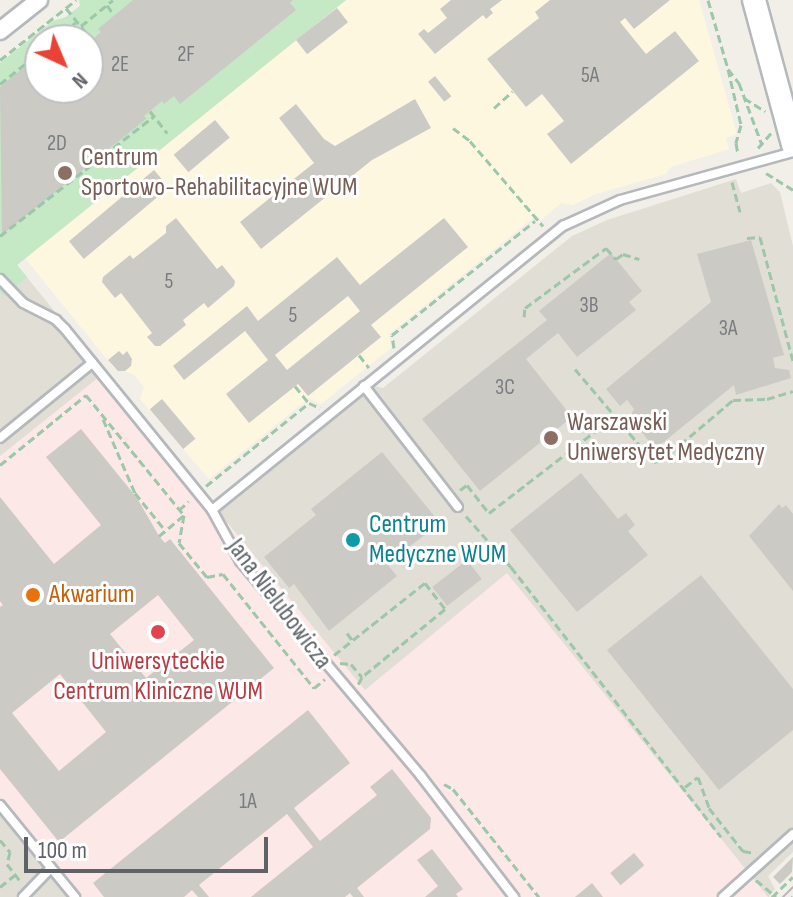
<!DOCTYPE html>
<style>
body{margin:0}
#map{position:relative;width:793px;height:897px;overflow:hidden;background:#f1efe8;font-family:"Sofia Sans Condensed",sans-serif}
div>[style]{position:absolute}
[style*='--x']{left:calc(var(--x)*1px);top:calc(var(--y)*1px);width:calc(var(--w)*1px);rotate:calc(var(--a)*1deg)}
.commercial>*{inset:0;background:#fef7e0}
.education>*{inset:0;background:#e1ded6}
.medical>*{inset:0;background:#fce8e6}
.green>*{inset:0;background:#c5e8c5}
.building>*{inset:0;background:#cccac5;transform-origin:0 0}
.path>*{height:3px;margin-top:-1.5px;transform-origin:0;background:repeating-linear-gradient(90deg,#9cc7a9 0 8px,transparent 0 12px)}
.roads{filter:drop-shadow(2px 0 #b5b8bc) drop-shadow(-2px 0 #b5b8bc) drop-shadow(0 2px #b5b8bc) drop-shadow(0 -2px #b5b8bc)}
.service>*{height:8px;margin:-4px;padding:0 4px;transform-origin:4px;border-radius:4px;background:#fff}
.minor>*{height:16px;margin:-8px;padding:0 8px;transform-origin:8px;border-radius:8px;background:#fff}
.tertiary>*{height:22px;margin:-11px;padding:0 11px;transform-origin:11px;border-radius:11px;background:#fff}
.tram>*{height:2px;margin:-1px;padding:0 1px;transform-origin:1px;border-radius:1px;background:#b6b7b8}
.dots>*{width:22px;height:22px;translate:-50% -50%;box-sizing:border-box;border:4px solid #fff;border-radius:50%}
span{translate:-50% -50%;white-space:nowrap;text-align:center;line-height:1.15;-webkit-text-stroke:6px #fff;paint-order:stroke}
.number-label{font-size:22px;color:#7a7d7f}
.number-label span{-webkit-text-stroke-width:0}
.education-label{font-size:26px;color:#785e54}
.left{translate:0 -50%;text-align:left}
.culture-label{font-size:26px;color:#0d838f}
.food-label{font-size:26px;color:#c56008}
.street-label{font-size:26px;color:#5f6368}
.health-label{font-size:26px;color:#be3a42}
.north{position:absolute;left:24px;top:24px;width:80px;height:80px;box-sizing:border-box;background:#fff;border:2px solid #bfc1c3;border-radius:50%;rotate:136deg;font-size:22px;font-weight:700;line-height:32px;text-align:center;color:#5f6368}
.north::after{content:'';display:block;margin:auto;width:28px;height:36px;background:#ea4335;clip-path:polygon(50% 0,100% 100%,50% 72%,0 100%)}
.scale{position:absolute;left:24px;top:837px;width:244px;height:36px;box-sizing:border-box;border:4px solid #5f6368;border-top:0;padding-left:10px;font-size:24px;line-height:28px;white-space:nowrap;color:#5f6368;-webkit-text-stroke:6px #fff;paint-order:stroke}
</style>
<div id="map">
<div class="commercial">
<i style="clip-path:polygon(346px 0,699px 0,737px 134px,726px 138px,729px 149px,671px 167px,666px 174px,596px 194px,573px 205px,561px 203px,541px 220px,537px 215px,389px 334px,391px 348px,321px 404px,309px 398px,209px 479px,140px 399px,144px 387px,133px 374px,114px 368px,25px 258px)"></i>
</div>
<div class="education">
<i style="clip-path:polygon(evenodd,87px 0,346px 0,17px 265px,217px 512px,375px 386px,383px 388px,572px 236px,607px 220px,736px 179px,741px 193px,771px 183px,780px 192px,793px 246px,793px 852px,768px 876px,775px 889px,769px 897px,0 897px,0 70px,87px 0,40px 40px,88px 40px,88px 88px,40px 88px,40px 40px)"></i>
</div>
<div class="medical">
<i style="clip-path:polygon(104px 373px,365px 690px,507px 573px,768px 897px,78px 897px,0 801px,0 456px)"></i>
</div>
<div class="green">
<i style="clip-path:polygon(evenodd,79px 0,346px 0,17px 265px,27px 277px,4px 296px,0 292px,0 63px,53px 21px,66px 17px,80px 6px,79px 0,40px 40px,88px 40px,88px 88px,40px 88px,40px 40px)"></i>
</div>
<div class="building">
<i style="clip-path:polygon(133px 0,293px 0,290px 3px,296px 10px,180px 104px,174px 96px,164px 104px,162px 101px,144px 116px,146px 119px,2px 235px,0 87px,40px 54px,40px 88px,88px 88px,88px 43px,101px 32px,98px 29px)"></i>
<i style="clip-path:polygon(451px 0,502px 0,490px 9px,493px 13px,486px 19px,483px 15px,435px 54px,418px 34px,424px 29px,428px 33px,447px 18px,440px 9px)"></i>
<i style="clip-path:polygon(550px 0,670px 0,634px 29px,625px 18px,620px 22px,646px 54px,675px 31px,699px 61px,571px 164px,547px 134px,564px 121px,542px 94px,526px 107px,487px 59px,539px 18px,535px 12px)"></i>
<i style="left:337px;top:8px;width:18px;height:52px;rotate:52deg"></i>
<i style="left:435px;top:76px;width:26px;height:9px;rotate:51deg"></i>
<i style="clip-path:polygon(415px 99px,431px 128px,372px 160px,261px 249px,240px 222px,314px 163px,279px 118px,296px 104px,324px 139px,335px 146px)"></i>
<i style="left:215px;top:120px;width:23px;height:54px;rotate:50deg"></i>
<i style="left:154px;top:170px;width:23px;height:111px;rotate:50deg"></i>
<i style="clip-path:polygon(176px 218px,217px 269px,222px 265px,235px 281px,234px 286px,208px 308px,204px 303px,183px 320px,186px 325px,160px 346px,155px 346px,147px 337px,152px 333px,121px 293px,115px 298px,102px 282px,103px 277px,130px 255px,133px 259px,166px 233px,166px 226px)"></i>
<i style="clip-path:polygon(evenodd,444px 218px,468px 247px,371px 325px,381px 337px,308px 396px,298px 384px,249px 423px,226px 394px,268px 360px,245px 331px,184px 380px,173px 366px,247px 306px,258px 321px,337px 257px,360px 285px,444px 218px,348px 296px,360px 311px,287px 370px,275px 355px,348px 296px)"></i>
<i style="clip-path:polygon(751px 240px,784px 355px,773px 358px,775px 368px,789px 370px,791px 378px,736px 395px,734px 385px,655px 449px,630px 417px,634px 409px,627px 400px,620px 406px,606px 389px,711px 302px,697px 254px)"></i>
<i style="clip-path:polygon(611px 253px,642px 291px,629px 302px,636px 310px,577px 357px,558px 333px,526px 359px,572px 417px,480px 491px,422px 419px,547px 320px,539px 311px)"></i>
<i style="clip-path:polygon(119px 351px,123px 355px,127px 351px,132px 359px,131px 366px,125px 371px,118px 371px,108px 360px)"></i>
<i style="left:162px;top:399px;width:52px;height:16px;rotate:50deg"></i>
<i style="clip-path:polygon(evenodd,81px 429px,137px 498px,159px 536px,165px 543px,170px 539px,274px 668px,59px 842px,0 769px,0 607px,3px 605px,0 601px,0 497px,54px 564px,101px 525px,46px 457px,81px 429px,158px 595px,194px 640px,146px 678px,110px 634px,158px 595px,81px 429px,60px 674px,106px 732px,59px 771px,12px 713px,60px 674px)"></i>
<i style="clip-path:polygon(382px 452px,440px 523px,387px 564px,397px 576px,329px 631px,294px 584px,289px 588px,264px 557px,316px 515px,311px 509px)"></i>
<i style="clip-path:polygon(581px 473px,618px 519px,626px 513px,635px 525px,628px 531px,648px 555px,577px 612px,510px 530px)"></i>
<i style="clip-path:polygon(779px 504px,782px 508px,786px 505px,793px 514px,793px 591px,749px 536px)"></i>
<i style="left:467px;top:560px;width:24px;height:44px;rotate:52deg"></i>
<i style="clip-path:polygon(701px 575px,793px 689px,793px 730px,719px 790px,607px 650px)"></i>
<i style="clip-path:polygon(308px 710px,350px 763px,294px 808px,320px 841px,377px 795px,370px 787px,392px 769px,431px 818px,430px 829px,357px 888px,364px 897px,353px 897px,350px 893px,345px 897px,251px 897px,313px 847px,287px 814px,199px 885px,209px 897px,198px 897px,192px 890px,184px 897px,104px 897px,93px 883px)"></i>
<i style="clip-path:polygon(432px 849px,463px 889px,456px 894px,458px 897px,425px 897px,438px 886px,417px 860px)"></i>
<i style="left:634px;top:853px;width:16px;height:31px;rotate:50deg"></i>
<i style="clip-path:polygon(793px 857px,792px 872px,780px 884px,773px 877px)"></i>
<i style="clip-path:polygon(592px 883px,603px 897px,575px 897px)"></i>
</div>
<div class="path">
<i style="--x:708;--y:0;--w:72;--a:73.8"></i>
<i style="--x:728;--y:69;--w:18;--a:52"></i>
<i style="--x:739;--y:83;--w:66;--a:69.6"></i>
<i style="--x:107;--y:5;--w:12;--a:55"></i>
<i style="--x:66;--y:8;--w:41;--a:50.9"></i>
<i style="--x:81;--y:26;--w:41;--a:-39.1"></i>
<i style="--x:54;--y:40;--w:28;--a:-39"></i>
<i style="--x:0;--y:60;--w:97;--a:-38.3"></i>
<i style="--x:728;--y:69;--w:57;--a:76.9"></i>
<i style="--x:741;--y:125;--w:19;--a:106"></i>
<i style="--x:736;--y:143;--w:11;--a:80"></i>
<i style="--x:0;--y:84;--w:51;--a:-38.7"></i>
<i style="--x:744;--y:98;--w:25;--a:32"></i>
<i style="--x:494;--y:108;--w:25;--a:-42"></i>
<i style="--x:150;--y:111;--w:28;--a:52"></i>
<i style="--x:453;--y:128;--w:21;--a:37"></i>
<i style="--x:470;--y:141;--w:112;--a:49.3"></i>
<i style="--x:758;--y:148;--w:20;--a:-49"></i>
<i style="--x:766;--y:173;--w:32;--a:32"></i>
<i style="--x:732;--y:182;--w:31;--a:75"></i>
<i style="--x:0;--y:236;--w:195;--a:-37.9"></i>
<i style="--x:747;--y:238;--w:13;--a:-4"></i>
<i style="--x:760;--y:237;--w:128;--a:75.1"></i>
<i style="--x:524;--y:317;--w:9;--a:-84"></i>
<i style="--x:525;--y:308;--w:101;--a:-36.5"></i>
<i style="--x:606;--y:248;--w:15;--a:48"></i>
<i style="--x:616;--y:259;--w:9;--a:-36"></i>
<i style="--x:623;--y:254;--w:17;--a:17"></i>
<i style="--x:394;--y:348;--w:13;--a:-99"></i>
<i style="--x:392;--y:335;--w:183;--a:-38.6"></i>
<i style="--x:359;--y:355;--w:16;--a:52"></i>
<i style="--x:575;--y:369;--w:122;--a:49.7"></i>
<i style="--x:654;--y:462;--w:8;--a:-14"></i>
<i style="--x:662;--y:460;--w:93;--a:-40.2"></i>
<i style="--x:733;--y:400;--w:34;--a:-2"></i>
<i style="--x:767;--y:399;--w:27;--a:-17"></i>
<i style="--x:295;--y:386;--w:22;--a:51"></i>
<i style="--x:103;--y:419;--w:81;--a:66.6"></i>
<i style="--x:135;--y:493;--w:48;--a:51"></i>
<i style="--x:0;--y:465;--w:111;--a:-39.1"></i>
<i style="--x:86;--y:395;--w:155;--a:50.8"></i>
<i style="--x:206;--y:486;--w:132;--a:-38.9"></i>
<i style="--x:309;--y:403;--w:12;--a:24"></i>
<i style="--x:460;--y:490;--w:9;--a:-36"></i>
<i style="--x:467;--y:485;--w:36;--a:52"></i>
<i style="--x:489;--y:513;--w:148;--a:-37.6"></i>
<i style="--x:179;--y:510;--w:13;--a:-42"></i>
<i style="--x:184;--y:515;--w:28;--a:100"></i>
<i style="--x:179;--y:543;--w:44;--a:50.5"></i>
<i style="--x:207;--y:577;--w:16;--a:-11"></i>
<i style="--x:223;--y:574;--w:146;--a:51.4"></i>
<i style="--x:314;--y:688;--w:14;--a:-39"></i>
<i style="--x:466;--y:516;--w:68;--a:48.6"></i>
<i style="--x:511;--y:567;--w:342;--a:52.1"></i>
<i style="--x:159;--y:536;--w:33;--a:-40"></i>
<i style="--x:347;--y:633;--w:10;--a:53"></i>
<i style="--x:334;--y:655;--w:116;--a:-38.4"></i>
<i style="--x:425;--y:583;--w:33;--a:52"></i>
<i style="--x:445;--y:609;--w:107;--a:140.7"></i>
<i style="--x:340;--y:663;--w:11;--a:5"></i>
<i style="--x:351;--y:664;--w:17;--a:50"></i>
<i style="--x:362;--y:677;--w:9;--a:117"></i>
<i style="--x:444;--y:784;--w:10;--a:29"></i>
<i style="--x:453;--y:789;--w:138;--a:51.5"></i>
<i style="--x:685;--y:787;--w:16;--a:-38"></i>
<i style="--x:698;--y:777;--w:33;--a:70"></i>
<i style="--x:709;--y:808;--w:55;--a:51.7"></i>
<i style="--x:743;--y:851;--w:12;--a:9"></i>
<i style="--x:0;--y:840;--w:16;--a:50"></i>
<i style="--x:10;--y:852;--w:12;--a:104"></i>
<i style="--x:7;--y:864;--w:23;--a:52"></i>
<i style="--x:756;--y:880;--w:26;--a:40"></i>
<i style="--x:0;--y:887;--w:21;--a:-39"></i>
<i style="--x:772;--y:897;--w:29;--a:-44"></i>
<i style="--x:792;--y:897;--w:1;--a:-45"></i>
</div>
<div class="roads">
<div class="service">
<i style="--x:0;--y:279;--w:33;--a:46"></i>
<i style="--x:23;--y:303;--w:37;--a:27"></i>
<i style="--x:56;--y:320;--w:13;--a:45"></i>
<i style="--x:65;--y:329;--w:233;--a:50.9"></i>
<i style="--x:212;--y:510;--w:58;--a:61.2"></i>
<i style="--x:240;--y:561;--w:281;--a:49.9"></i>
<i style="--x:421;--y:776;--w:153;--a:52.5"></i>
<i style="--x:364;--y:386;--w:153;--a:52.2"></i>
<i style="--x:0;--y:438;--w:119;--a:-39.2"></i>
<i style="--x:212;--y:510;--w:452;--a:-39"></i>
<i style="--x:563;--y:226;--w:63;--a:-24.5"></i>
<i style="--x:620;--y:200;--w:180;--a:-15.5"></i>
<i style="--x:0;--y:805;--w:119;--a:50.8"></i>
<i style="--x:23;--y:897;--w:40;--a:-46"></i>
<i style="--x:723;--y:897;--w:94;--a:-42"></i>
</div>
<div class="minor">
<i style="--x:0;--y:31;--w:50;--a:-38.5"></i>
</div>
<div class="tertiary">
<i style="--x:754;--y:0;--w:150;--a:74.9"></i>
</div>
</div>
<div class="tram">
<i style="--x:783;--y:897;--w:14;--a:-45"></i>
</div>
<div class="dots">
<i style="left:65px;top:173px;background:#8d6e63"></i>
<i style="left:551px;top:438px;background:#8d6e63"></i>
<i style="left:353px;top:540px;background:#0f9aa8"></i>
<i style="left:33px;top:595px;background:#e8710a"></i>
<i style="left:158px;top:632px;background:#e0444e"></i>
</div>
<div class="number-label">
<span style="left:186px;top:55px">2F</span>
<span style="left:120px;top:65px">2E</span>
<span style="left:590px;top:76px">5A</span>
<span style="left:57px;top:144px">2D</span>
<span style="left:169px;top:282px">5</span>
<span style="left:589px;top:306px">3B</span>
<span style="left:293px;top:316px">5</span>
<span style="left:728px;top:329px">3A</span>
<span style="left:505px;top:388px">3C</span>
<span style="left:248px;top:802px">1A</span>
</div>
<div class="education-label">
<span class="left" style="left:81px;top:173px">Centrum<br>Sportowo-Rehabilitacyjne WUM</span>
<span class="left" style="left:567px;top:438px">Warszawski<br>Uniwersytet Medyczny</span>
</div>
<div class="culture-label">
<span class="left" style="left:369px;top:540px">Centrum<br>Medyczne WUM</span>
</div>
<div class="food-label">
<span class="left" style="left:49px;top:595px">Akwarium</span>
</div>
<div class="street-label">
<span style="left:279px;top:604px;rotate:53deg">Jana Nielubowicza</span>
</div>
<div class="health-label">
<span style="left:158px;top:677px">Uniwersyteckie<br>Centrum Kliniczne WUM</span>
</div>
<div class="north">N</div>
<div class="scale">100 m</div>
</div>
